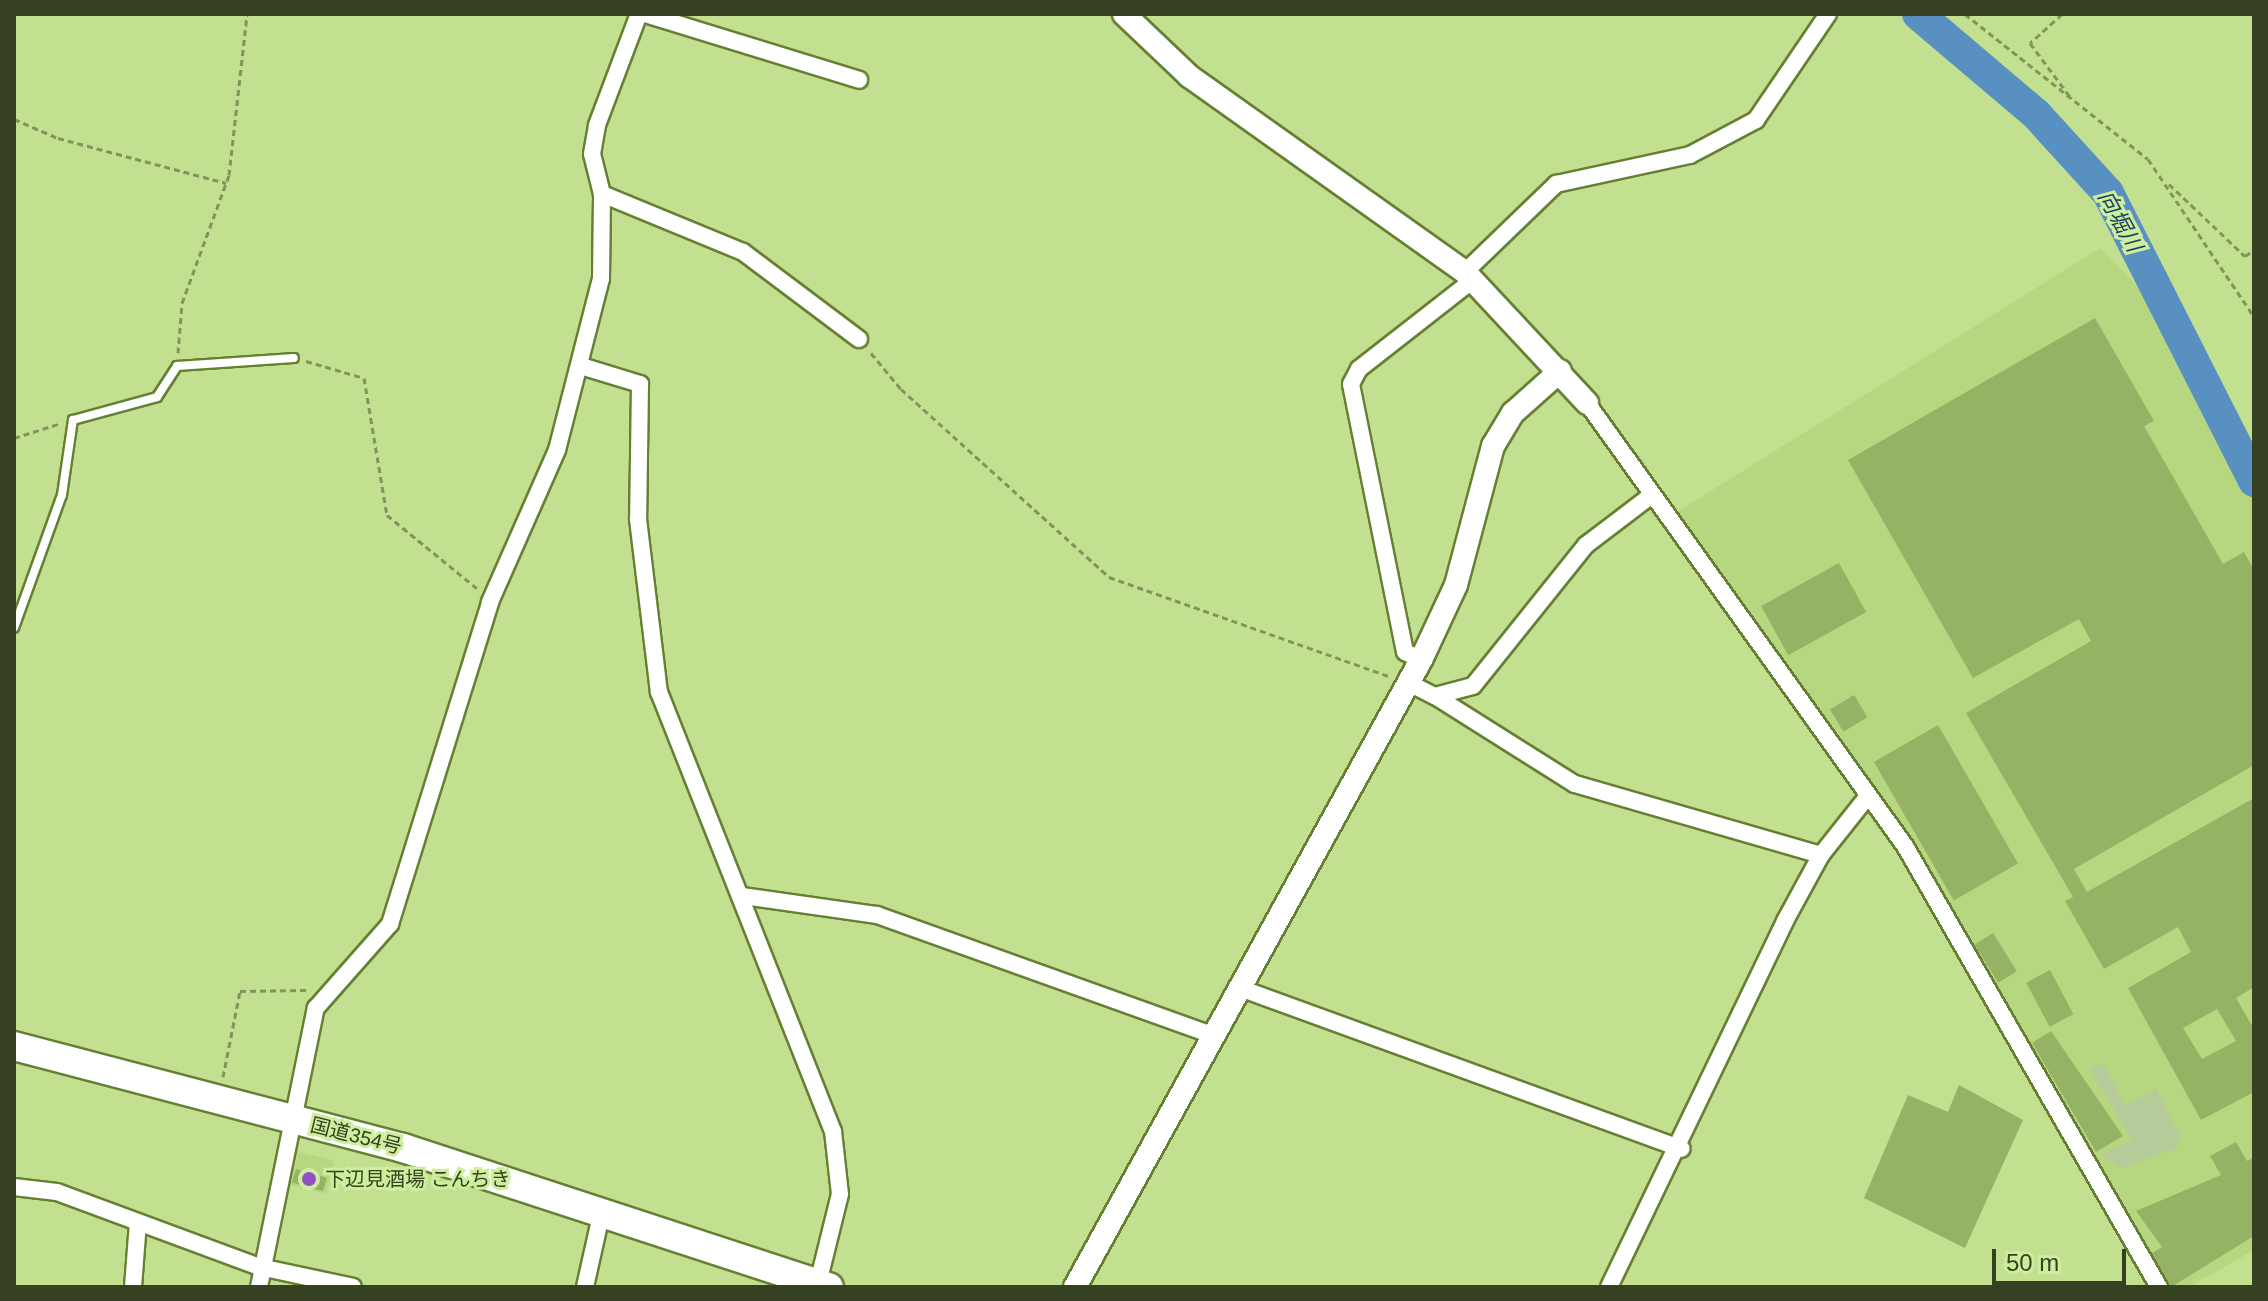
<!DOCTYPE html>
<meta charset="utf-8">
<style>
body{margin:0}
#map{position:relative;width:2268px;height:1301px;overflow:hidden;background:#c2e090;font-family:Helvetica,"Noto Sans JP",sans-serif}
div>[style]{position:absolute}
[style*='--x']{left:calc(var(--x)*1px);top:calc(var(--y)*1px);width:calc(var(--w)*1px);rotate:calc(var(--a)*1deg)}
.built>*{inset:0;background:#b6d77f;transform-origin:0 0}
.green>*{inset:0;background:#b7ca9a}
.river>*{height:32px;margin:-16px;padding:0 16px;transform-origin:16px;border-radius:16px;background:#5891c1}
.building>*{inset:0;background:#96b365;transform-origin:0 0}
.path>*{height:3px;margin-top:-1.5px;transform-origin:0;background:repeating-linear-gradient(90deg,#7f955b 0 6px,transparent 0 10px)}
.roads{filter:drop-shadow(2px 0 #668033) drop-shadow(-2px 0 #668033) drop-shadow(0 2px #668033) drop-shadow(0 -2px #668033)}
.lane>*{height:8px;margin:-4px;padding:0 4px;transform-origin:4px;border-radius:4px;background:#fff}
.street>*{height:16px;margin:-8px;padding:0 8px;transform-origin:8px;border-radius:8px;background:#fff}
.secondary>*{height:22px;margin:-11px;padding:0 11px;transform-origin:11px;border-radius:11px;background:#fff}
.highway>*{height:28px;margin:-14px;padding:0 14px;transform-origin:14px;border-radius:14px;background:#fff}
.dots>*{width:22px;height:22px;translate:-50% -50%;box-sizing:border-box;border:4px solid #cfee9d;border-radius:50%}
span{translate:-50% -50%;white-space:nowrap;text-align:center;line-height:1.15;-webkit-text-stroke:6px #cfee9d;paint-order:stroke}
.street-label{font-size:20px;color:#354121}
.poi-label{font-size:20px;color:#354121}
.left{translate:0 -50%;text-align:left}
.water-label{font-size:22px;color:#154061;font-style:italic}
.frame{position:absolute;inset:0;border:16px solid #354121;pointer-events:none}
.scale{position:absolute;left:1992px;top:1249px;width:134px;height:36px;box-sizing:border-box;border:4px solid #354121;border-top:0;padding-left:10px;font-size:24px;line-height:28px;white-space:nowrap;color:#354121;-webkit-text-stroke:6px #cfee9d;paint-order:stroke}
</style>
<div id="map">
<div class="built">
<i style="clip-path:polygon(2100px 248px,2142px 291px,2205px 389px,2254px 490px,2254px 1250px,2189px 1287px,2166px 1287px,1913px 846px,1677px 512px)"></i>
<i style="left:298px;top:1152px;width:37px;height:34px;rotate:13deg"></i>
</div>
<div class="green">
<i style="clip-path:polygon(2103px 1063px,2125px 1105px,2156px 1089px,2180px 1136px,2177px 1148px,2121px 1168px,2106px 1159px,2101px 1154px,2132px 1139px,2090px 1070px)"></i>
</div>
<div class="river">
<i style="--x:1918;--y:14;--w:155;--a:40.3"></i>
<i style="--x:2036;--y:114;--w:107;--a:47.7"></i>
<i style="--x:2108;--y:193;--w:323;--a:63.1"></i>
</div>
<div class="building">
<i style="clip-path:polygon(evenodd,2095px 318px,2154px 421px,2144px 426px,2223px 564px,2244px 552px,2254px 570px,2254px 765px,2074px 869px,2087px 892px,2254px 798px,2254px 987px,2236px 998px,2254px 1029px,2254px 1092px,2201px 1120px,2128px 988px,2191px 952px,2178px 927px,2104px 969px,2065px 901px,2073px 897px,1966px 713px,2091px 641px,2079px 619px,1973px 678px,1848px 460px,2095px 318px,2217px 1009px,2236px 1041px,2202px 1059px,2183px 1028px,2217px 1009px)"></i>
<i style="left:1839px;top:563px;width:56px;height:89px;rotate:61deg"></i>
<i style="left:1854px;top:695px;width:26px;height:28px;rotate:59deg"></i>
<i style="left:1938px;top:725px;width:160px;height:74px;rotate:60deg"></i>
<i style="left:1993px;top:933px;width:45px;height:22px;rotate:58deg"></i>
<i style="left:2050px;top:970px;width:50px;height:27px;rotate:62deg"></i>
<i style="clip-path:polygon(2051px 1031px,2123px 1136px,2096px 1152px,2032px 1043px)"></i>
<i style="clip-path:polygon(1959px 1085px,2023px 1120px,1965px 1248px,1864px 1198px,1908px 1095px,1948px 1112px)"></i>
<i style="clip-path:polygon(2236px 1142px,2247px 1161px,2254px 1157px,2254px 1236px,2171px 1287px,2152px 1253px,2162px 1247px,2136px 1211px,2221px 1175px,2210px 1156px)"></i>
<i style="left:296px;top:1169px;width:32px;height:14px;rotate:16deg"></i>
</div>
<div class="path">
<i style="--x:1965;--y:14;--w:233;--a:38.4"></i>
<i style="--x:2148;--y:159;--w:190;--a:56.1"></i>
<i style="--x:2062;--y:14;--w:43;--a:137.8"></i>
<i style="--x:2030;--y:43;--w:69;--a:53.3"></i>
<i style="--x:14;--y:119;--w:48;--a:23.4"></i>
<i style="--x:58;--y:138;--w:174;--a:15"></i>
<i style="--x:2169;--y:184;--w:105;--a:43.5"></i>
<i style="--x:2245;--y:256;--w:11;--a:-34"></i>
<i style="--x:178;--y:353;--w:50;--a:-85.4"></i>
<i style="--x:182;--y:303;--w:136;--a:-69.8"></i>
<i style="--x:229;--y:175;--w:162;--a:-83.6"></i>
<i style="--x:871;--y:353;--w:47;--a:50.2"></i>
<i style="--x:901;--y:389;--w:280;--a:42.1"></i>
<i style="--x:1109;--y:577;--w:296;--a:19.5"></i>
<i style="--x:306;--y:361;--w:60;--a:16.3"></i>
<i style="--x:364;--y:378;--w:139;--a:80.5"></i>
<i style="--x:387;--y:515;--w:119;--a:39.2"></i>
<i style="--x:14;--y:438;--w:49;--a:-17.7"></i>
<i style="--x:223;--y:1077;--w:88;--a:-78.8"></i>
<i style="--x:240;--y:991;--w:68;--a:-0.8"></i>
</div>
<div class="roads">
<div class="lane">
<i style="--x:14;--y:628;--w:141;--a:-70.2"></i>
<i style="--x:62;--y:495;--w:76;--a:-81.7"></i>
<i style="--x:73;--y:420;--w:87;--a:-15.3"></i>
<i style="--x:157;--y:397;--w:37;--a:-57"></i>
<i style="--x:177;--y:366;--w:117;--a:-3.9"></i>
</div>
<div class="street">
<i style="--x:645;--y:14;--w:224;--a:17.1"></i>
<i style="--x:602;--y:194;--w:152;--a:22.4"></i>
<i style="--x:743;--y:252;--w:145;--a:36.9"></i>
<i style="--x:1465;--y:272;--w:127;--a:-44"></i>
<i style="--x:1556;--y:184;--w:137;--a:-12.2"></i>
<i style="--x:1690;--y:155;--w:75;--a:-27.9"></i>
<i style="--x:1756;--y:120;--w:128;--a:-55.8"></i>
<i style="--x:581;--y:366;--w:62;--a:17"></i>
<i style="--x:640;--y:384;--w:135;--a:90.8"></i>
<i style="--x:638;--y:519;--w:174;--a:83.1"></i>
<i style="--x:659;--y:692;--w:472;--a:68.4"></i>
<i style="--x:833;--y:1131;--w:63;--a:83.7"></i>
<i style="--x:840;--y:1194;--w:92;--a:103.9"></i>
<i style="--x:1587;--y:403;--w:545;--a:54.33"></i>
<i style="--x:1905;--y:846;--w:509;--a:60.06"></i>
<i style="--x:1421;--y:660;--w:18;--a:-153"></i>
<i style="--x:1405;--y:652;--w:273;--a:-101.4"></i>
<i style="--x:1351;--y:384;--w:17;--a:-62"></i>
<i style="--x:1359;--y:369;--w:145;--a:-38"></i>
<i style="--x:1407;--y:682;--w:31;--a:27"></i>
<i style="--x:1435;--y:696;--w:39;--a:-15"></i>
<i style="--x:1473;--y:686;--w:181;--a:-51.3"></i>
<i style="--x:1586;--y:545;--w:79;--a:-37.3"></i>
<i style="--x:1435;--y:696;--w:165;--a:32.2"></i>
<i style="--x:1575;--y:784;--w:256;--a:16.1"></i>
<i style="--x:743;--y:896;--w:135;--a:8.1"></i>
<i style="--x:877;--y:915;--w:353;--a:19.7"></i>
<i style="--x:1237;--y:987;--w:473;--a:20"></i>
<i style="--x:14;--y:1187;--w:43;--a:6.6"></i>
<i style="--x:57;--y:1192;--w:216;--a:20.3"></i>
<i style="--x:260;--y:1267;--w:95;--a:12.1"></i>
<i style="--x:133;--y:1287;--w:65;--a:-85.6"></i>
<i style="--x:259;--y:1287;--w:285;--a:-78.5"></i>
<i style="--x:316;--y:1008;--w:112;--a:-48.6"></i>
<i style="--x:390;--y:924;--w:337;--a:-72.7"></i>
<i style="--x:490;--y:602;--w:166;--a:-66.2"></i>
<i style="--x:557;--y:450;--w:177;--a:-75.6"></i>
<i style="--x:601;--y:279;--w:85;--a:-89.3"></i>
<i style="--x:602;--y:194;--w:41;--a:-104"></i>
<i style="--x:592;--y:154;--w:29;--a:-80"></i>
<i style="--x:597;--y:125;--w:119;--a:-69.3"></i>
<i style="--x:585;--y:1287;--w:78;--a:-77.4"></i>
<i style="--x:1609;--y:1287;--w:406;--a:-64.3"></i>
<i style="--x:1785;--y:921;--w:75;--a:-61.4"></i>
<i style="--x:1821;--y:855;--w:75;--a:-51.5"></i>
</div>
<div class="secondary">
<i style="--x:1124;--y:14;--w:90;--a:43.6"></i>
<i style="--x:1189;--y:76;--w:339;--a:35.4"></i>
<i style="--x:1465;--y:272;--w:179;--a:47"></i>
<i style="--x:1075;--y:1287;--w:716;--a:-61.11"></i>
<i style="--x:1421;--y:660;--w:83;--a:-65"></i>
<i style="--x:1456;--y:585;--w:144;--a:-75.1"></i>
<i style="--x:1493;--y:446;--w:39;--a:-59"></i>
<i style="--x:1513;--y:413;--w:63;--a:-41.8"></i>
</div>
<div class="highway">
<i style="--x:14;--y:1046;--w:402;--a:14.7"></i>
<i style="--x:403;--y:1148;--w:448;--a:18.1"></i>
</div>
</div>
<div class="dots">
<i style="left:309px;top:1179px;background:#8f51c7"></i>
</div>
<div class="street-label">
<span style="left:356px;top:1136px;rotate:14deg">国道354号</span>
</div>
<div class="poi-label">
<span class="left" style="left:325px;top:1179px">下辺見酒場 こんちき</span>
</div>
<div class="water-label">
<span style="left:2120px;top:221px;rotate:61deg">向堀川</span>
</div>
<div class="frame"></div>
<div class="scale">50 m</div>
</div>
